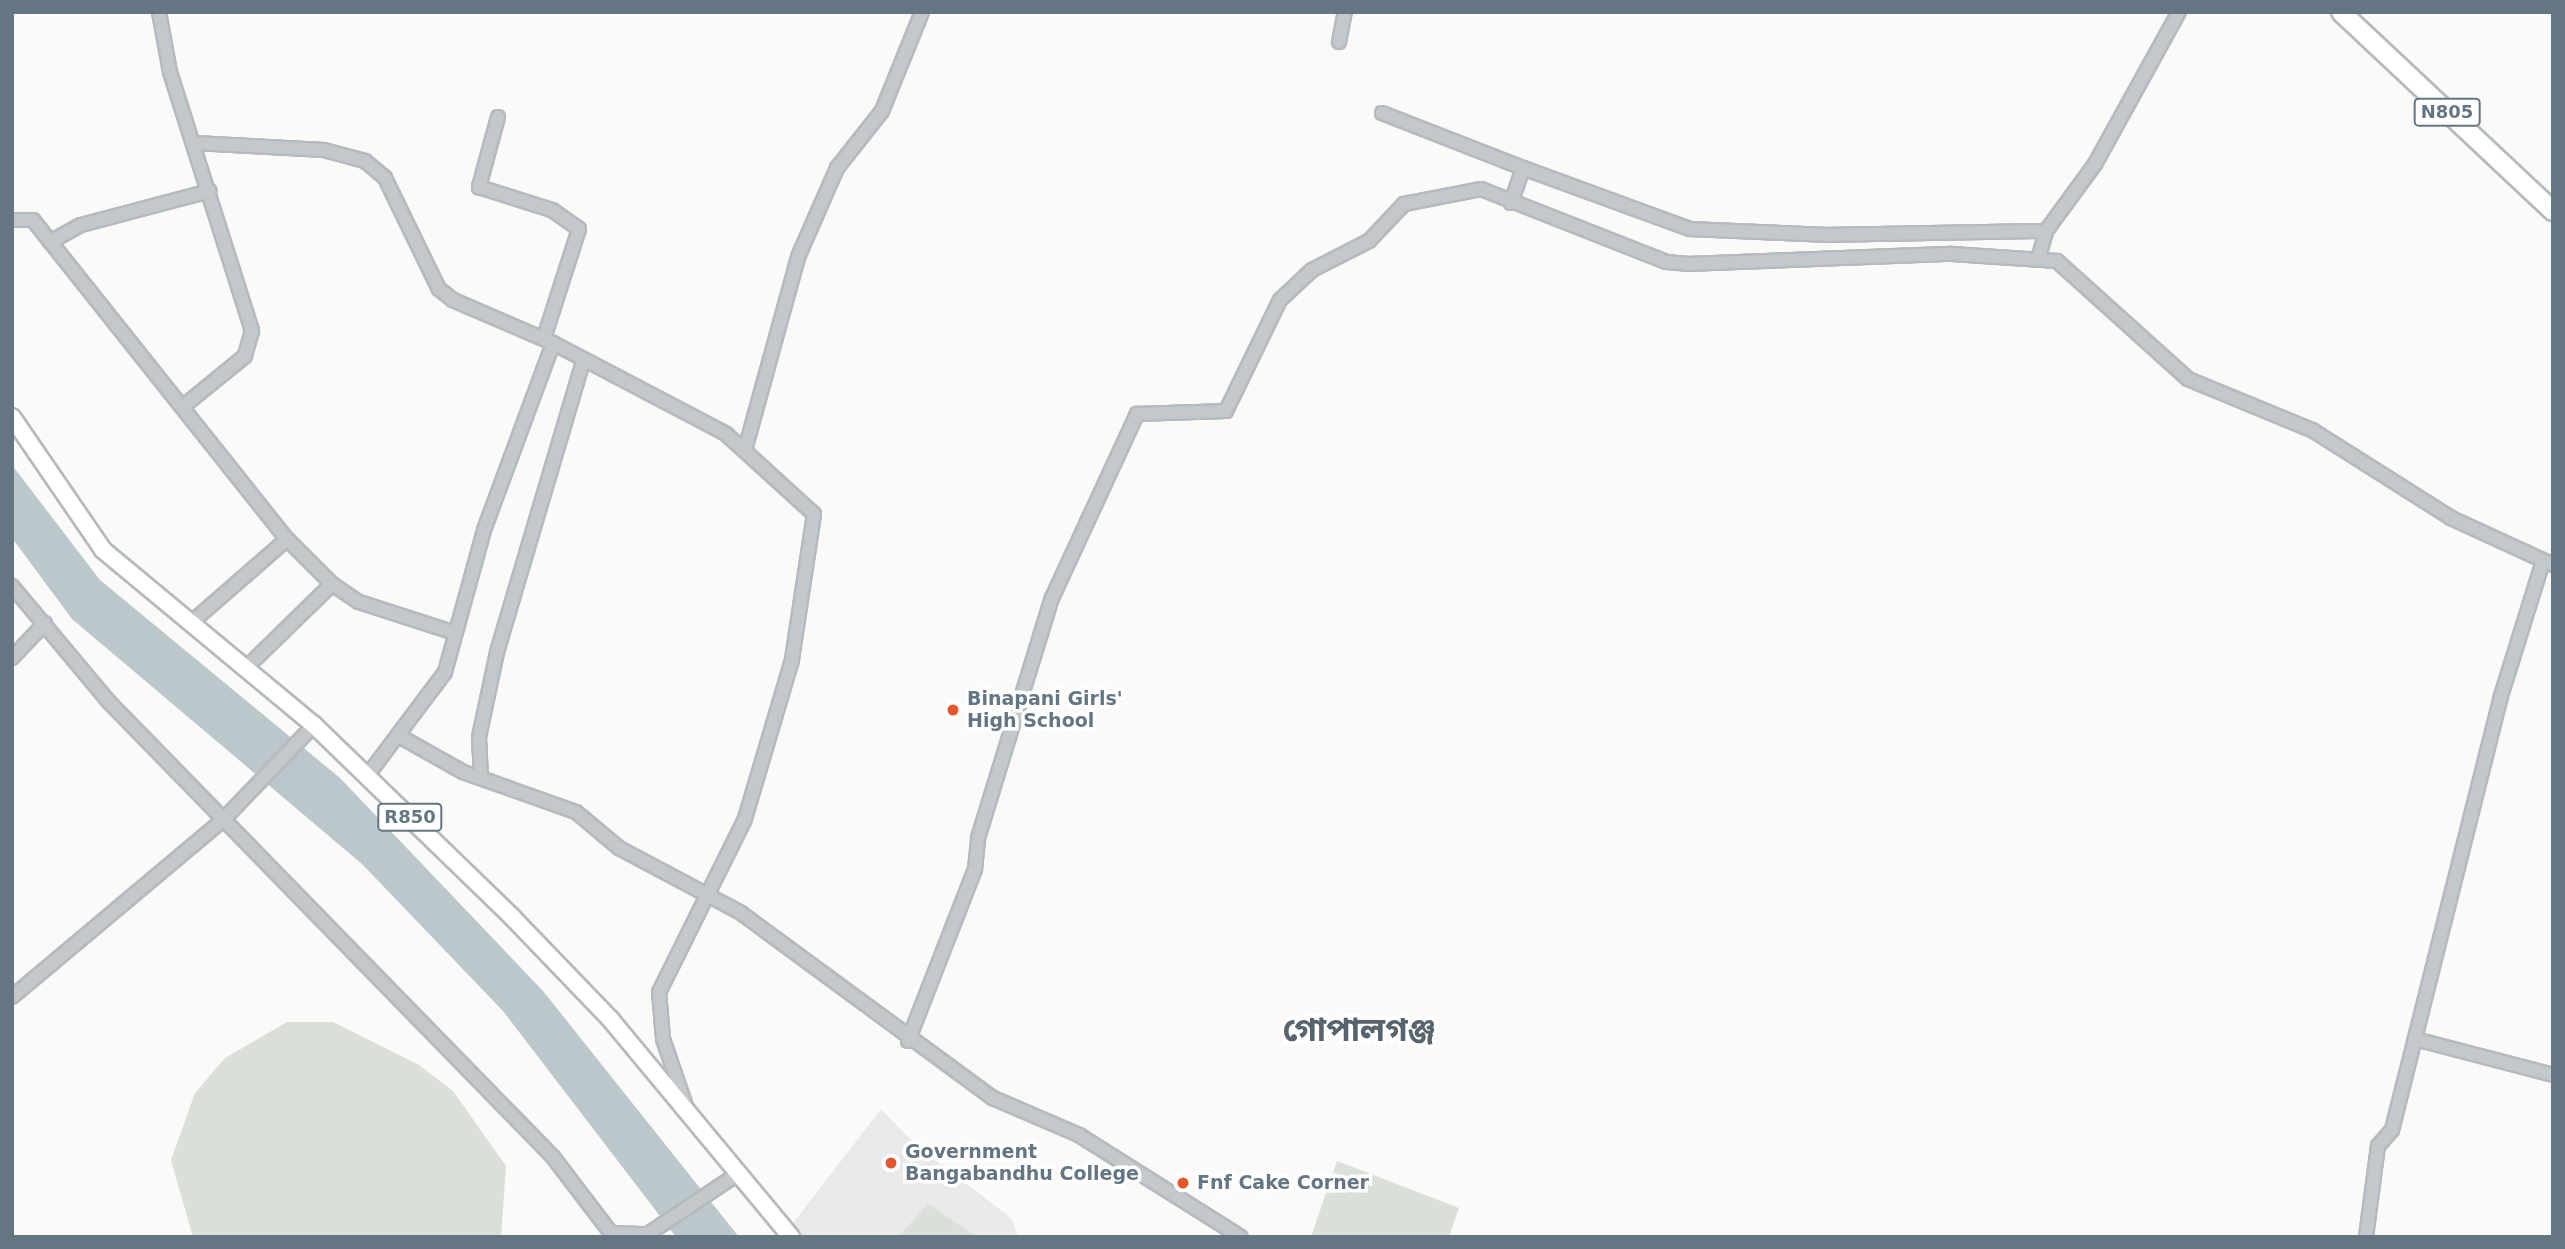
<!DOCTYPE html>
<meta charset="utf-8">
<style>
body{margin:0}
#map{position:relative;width:2565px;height:1249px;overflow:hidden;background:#fafaf8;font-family:"DejaVu Sans","Noto Sans Bengali",sans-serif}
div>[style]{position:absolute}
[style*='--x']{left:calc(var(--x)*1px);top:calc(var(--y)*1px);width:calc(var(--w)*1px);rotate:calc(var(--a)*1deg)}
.built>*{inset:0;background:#e8e9e9}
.green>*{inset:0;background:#dadfd7}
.water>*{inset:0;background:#bbc7cb}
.roads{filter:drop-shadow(2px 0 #b5babe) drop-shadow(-2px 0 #b5babe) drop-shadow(0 2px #b5babe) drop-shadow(0 -2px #b5babe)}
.minor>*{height:12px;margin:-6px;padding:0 6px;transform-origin:6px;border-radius:6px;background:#c3c8cc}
.major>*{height:16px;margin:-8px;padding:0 8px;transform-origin:8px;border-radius:8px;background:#fff}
.highway>*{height:18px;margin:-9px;padding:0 9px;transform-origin:9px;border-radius:9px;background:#fff}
.dots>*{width:19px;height:19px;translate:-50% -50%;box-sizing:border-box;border:4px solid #fff;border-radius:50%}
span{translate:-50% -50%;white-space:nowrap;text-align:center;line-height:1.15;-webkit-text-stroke:7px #fff;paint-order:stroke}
.shield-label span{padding:2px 5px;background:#fff;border:2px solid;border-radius:5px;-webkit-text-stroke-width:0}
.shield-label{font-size:18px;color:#657683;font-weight:700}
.poi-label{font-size:19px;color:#657683;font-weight:700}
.left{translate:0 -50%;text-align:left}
.town-label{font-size:33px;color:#57646e;font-weight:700}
.frame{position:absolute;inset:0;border:14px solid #657683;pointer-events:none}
</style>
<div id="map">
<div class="built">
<i style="clip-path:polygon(881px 1109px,916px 1145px,1011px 1218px,1018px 1237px,799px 1237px,790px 1227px)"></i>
</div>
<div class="green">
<i style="clip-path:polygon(287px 1022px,333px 1022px,419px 1065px,453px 1091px,506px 1166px,501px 1237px,193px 1237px,171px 1160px,195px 1093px,225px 1058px)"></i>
<i style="clip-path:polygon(1337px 1161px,1459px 1208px,1449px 1237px,1311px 1237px)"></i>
<i style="clip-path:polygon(928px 1204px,977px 1237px,898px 1237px)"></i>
</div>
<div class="water">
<i style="clip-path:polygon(12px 465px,100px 580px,340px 778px,543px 991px,739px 1237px,676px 1237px,503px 1011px,362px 864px,72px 619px,12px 538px)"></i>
</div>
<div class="roads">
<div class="minor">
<i style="--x:159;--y:12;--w:61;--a:79.6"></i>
<i style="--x:170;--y:72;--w:272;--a:72.4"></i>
<i style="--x:252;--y:331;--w:26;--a:106"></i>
<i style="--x:245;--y:356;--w:77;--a:140.8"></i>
<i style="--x:1339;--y:42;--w:31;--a:-79"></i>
<i style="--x:1382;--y:113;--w:151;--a:21.3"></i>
<i style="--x:498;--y:117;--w:73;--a:105.2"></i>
<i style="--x:479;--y:187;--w:77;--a:17.5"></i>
<i style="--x:552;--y:210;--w:33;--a:35"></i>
<i style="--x:579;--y:229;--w:114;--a:107.8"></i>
<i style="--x:195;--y:143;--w:129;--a:3.1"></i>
<i style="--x:324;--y:150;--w:42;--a:15"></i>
<i style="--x:365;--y:161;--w:26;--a:40"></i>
<i style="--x:385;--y:178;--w:123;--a:64.1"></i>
<i style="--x:439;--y:289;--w:18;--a:38"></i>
<i style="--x:453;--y:300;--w:109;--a:23.3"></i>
<i style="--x:553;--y:343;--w:195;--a:27.7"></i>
<i style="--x:726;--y:434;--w:119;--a:42.3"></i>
<i style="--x:814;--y:514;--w:148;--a:98.6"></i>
<i style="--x:792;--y:660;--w:166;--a:106.5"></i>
<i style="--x:745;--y:819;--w:193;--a:116.4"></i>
<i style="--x:659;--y:992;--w:47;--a:85.1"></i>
<i style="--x:663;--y:1039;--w:71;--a:71.1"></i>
<i style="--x:1511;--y:203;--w:37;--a:-71"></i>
<i style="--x:1523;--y:168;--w:178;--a:20.1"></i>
<i style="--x:1690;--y:229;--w:139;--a:2.5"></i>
<i style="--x:1829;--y:235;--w:217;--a:-1.1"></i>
<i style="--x:2046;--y:231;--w:83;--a:-53.8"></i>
<i style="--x:2095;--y:164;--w:174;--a:-61.1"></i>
<i style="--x:12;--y:220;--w:21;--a:0"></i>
<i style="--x:33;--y:220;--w:408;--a:51.5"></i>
<i style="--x:287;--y:539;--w:64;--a:45"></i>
<i style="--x:332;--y:584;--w:32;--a:34"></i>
<i style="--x:359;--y:602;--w:101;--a:17.9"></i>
<i style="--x:50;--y:242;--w:35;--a:-29"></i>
<i style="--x:81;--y:225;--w:133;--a:-14.8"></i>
<i style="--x:2039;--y:256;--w:26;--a:-74"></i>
<i style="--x:745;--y:450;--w:200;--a:-74.6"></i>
<i style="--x:798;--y:257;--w:97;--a:-66.3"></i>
<i style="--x:837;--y:168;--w:73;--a:-51.7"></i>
<i style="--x:882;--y:111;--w:107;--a:-68"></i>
<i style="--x:12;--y:586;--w:151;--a:50.1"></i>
<i style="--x:109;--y:702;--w:636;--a:45.7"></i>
<i style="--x:553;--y:1157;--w:96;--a:52.7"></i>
<i style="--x:611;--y:1233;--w:37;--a:2"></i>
<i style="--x:648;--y:1234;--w:106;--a:-33.8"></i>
<i style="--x:192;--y:622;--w:126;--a:-41.1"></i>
<i style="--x:12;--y:658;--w:48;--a:-46.7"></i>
<i style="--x:247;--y:667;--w:119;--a:-44.3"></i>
<i style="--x:399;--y:736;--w:73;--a:29.4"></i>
<i style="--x:463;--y:772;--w:120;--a:19.5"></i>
<i style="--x:576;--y:812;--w:56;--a:39.9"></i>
<i style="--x:619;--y:848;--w:138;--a:28"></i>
<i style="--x:741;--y:913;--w:313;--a:36.3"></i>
<i style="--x:993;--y:1098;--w:94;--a:23.3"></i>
<i style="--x:1079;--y:1135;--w:191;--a:32.2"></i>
<i style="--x:367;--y:776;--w:130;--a:-53.1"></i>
<i style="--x:445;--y:672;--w:147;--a:-74.6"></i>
<i style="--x:484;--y:530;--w:199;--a:-69.7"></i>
<i style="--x:481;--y:777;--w:40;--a:-92.9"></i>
<i style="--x:479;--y:737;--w:87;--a:-78"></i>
<i style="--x:497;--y:652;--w:303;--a:-73.5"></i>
<i style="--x:12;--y:997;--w:274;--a:-40"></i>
<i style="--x:222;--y:821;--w:133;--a:-46.2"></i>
<i style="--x:2415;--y:1039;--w:143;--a:14.6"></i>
<i style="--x:908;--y:1041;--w:185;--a:-68.7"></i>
<i style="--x:975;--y:869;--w:31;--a:-84"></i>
<i style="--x:978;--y:838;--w:251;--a:-72.9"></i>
<i style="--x:1052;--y:598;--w:203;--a:-65.2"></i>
<i style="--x:1137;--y:414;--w:89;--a:-1.9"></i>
<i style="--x:1226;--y:411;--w:123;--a:-64.1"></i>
<i style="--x:1280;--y:300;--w:44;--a:-43.2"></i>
<i style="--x:1312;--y:270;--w:64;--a:-27"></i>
<i style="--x:1369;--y:241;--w:51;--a:-46.6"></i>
<i style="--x:1404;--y:204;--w:78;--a:-11"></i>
<i style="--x:1481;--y:189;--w:199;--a:21.5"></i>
<i style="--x:1666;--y:262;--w:21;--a:5"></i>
<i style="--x:1687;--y:264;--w:265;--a:-2.2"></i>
<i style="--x:1952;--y:254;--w:105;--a:3.8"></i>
<i style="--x:2057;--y:261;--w:176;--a:42"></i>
<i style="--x:2188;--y:379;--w:134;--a:22.4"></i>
<i style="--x:2312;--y:430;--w:165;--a:32.3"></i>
<i style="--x:2451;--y:518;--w:112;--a:24.7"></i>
<i style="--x:2366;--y:1237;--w:92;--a:-82.5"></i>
<i style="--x:2378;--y:1146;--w:21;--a:-49"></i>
<i style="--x:2392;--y:1130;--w:447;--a:-75.9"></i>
<i style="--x:2501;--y:696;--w:141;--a:-72.7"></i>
</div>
<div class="major">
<i style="--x:12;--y:417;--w:161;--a:55.6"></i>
<i style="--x:103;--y:550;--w:274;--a:39.7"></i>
<i style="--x:314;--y:725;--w:277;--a:44.1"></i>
<i style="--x:513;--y:918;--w:141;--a:46.1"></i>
<i style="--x:611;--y:1020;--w:282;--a:50.3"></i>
</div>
<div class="highway">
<i style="--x:2341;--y:12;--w:291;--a:43.2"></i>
</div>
</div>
<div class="dots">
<i style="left:953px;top:710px;background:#e4572e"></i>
<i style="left:891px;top:1163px;background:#e4572e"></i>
<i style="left:1183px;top:1183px;background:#e4572e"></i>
</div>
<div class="shield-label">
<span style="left:2447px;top:112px">N805</span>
<span style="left:410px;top:817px">R850</span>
</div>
<div class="poi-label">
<span class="left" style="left:967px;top:710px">Binapani Girls'<br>High School</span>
<span class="left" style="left:905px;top:1163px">Government<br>Bangabandhu College</span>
<span class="left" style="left:1197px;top:1183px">Fnf Cake Corner</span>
</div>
<div class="town-label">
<span style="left:1359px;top:1030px">গোপালগঞ্জ</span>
</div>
<div class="frame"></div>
</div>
